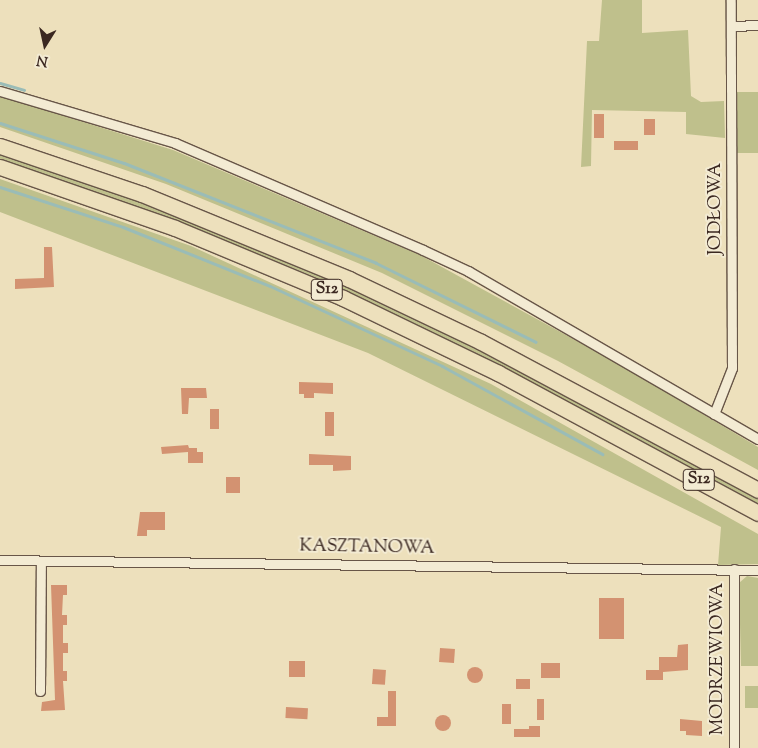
<!DOCTYPE html>
<meta charset="utf-8">
<style>
body{margin:0}
#map{position:relative;width:758px;height:748px;overflow:hidden;background:#ede0bc;font-family:"Sorts Mill Goudy",serif}
div>[style]{position:absolute}
[style*='--x']{left:calc(var(--x)*1px);top:calc(var(--y)*1px);width:calc(var(--w)*1px);rotate:calc(var(--a)*1deg)}
.green>*{inset:0;background:#bfc08c;transform-origin:0 0}
.stream>*{height:3px;margin:-1.5px;padding:0 1.5px;transform-origin:1.5px;border-radius:1.5px;background:#9abcb7}
.building>*{inset:0;background:#d39271;transform-origin:0 0}
.round{border-radius:50%}
.roads{filter:drop-shadow(1px 0 #685648) drop-shadow(-1px 0 #685648) drop-shadow(0 1px #685648) drop-shadow(0 -1px #685648)}
.street>*{height:9px;margin:-4.5px;padding:0 4.5px;transform-origin:4.5px;border-radius:4.5px;background:#f3ebd3}
.highway>*{height:15px;margin:-7.5px;padding:0 7.5px;transform-origin:7.5px;border-radius:7.5px;background:#ede0bc}
span{translate:-50% -50%;white-space:nowrap;text-align:center;line-height:1.15;-webkit-text-stroke:4px #f3ebd3;paint-order:stroke}
.shield-label span{padding:1px 4px;background:#f3ebd3;border:1px solid;border-radius:4px;-webkit-text-stroke-width:0}
.shield-label{font-size:16px;color:#3b2821;font-weight:700}
.street-label{font-size:18px;color:#3b2821}
.north{position:absolute;left:20px;top:20px;width:50px;height:50px;-webkit-text-stroke:4px #f3ebd3;paint-order:stroke;rotate:190deg;font-size:14px;font-weight:700;line-height:20px;text-align:center;color:#3b2821}
.north::after{content:'';display:block;margin:auto;width:18px;height:22px;background:#3b2821;clip-path:polygon(50% 0,100% 100%,50% 72%,0 100%)}
</style>
<div id="map">
<div class="green">
<i style="clip-path:polygon(602px 0,642px 0,642px 33px,688px 30px,691px 96px,701px 102px,724px 101px,725px 138px,686px 134px,686px 112px,592px 110px,591px 166px,581px 167px,587px 41px,599px 41px)"></i>
<i style="left:758px;top:92px;width:61px;height:22px;rotate:90deg"></i>
<i style="clip-path:polygon(0 96px,173px 150px,420px 255px,619px 364px,758px 447px,758px 470px,558px 361px,382px 273px,166px 184px,0 127px)"></i>
<i style="clip-path:polygon(0 153px,167px 210px,318px 270px,473px 344px,758px 496px,758px 506px,471px 351px,383px 309px,315px 277px,165px 217px,0 160px)"></i>
<i style="clip-path:polygon(0 179px,191px 246px,491px 384px,758px 534px,758px 564px,718px 565px,721px 527px,368px 353px,0 212px)"></i>
<i style="clip-path:polygon(747px 576px,758px 578px,758px 666px,741px 666px,739px 583px)"></i>
<i style="left:758px;top:686px;width:22px;height:13px;rotate:90deg"></i>
</div>
<div class="stream">
<i style="--x:0;--y:83;--w:25;--a:16"></i>
<i style="--x:0;--y:123;--w:130;--a:17.9"></i>
<i style="--x:124;--y:163;--w:271;--a:21.6"></i>
<i style="--x:376;--y:263;--w:178;--a:26.3"></i>
<i style="--x:0;--y:187;--w:129;--a:18"></i>
<i style="--x:123;--y:227;--w:158;--a:21.9"></i>
<i style="--x:270;--y:286;--w:190;--a:24.9"></i>
<i style="--x:442;--y:366;--w:183;--a:28.8"></i>
</div>
<div class="building">
<i style="left:594px;top:114px;width:10px;height:24px"></i>
<i style="left:644px;top:119px;width:11px;height:16px"></i>
<i style="left:614px;top:141px;width:24px;height:9px"></i>
<i style="clip-path:polygon(44px 247px,52px 247px,54px 287px,15px 289px,15px 279px,44px 278px)"></i>
<i style="clip-path:polygon(299px 382px,333px 383px,333px 394px,314px 393px,314px 398px,304px 398px,304px 394px,299px 394px)"></i>
<i style="clip-path:polygon(181px 388px,206px 388px,207px 398px,189px 398px,188px 414px,182px 414px)"></i>
<i style="left:210px;top:409px;width:9px;height:20px"></i>
<i style="left:325px;top:412px;width:9px;height:24px"></i>
<i style="clip-path:polygon(188px 445px,189px 448px,197px 448px,197px 452px,203px 452px,203px 463px,188px 463px,188px 452px,162px 454px,161px 447px)"></i>
<i style="clip-path:polygon(309px 454px,351px 456px,351px 470px,333px 471px,333px 465px,309px 465px)"></i>
<i style="left:226px;top:477px;width:14px;height:16px"></i>
<i style="clip-path:polygon(140px 512px,165px 512px,165px 530px,147px 530px,147px 536px,137px 536px)"></i>
<i style="clip-path:polygon(51px 585px,67px 585px,67px 595px,63px 595px,62px 615px,67px 615px,67px 625px,63px 625px,63px 643px,68px 643px,68px 653px,63px 653px,63px 671px,67px 671px,67px 681px,63px 681px,65px 710px,41px 711px,42px 702px,55px 700px)"></i>
<i style="left:599px;top:598px;width:25px;height:41px"></i>
<i style="clip-path:polygon(688px 644px,688px 670px,663px 672px,663px 680px,646px 680px,646px 670px,659px 670px,659px 657px,677px 657px,678px 645px)"></i>
<i style="left:440px;top:648px;width:15px;height:14px;rotate:4deg"></i>
<i style="left:289px;top:661px;width:16px;height:16px"></i>
<i style="left:541px;top:663px;width:19px;height:15px"></i>
<i class="round" style="left:467px;top:667px;width:16px;height:16px"></i>
<i style="left:373px;top:669px;width:13px;height:15px;rotate:4deg"></i>
<i style="left:516px;top:679px;width:14px;height:10px"></i>
<i style="clip-path:polygon(388px 691px,396px 691px,396px 726px,377px 726px,377px 717px,388px 717px)"></i>
<i style="left:537px;top:699px;width:7px;height:21px"></i>
<i style="left:502px;top:704px;width:9px;height:20px"></i>
<i style="left:286px;top:707px;width:22px;height:11px;rotate:3deg"></i>
<i class="round" style="left:435px;top:715px;width:16px;height:16px"></i>
<i style="clip-path:polygon(680px 719px,702px 721px,702px 736px,686px 735px,686px 731px,680px 731px)"></i>
<i style="clip-path:polygon(529px 726px,540px 726px,540px 737px,514px 737px,514px 729px,529px 729px)"></i>
</div>
<div class="roads">
<div class="street">
<i style="--x:731;--y:26;--w:27;--a:-2"></i>
<i style="--x:0;--y:91;--w:183;--a:16.5"></i>
<i style="--x:175;--y:143;--w:270;--a:23.3"></i>
<i style="--x:423;--y:250;--w:50;--a:25"></i>
<i style="--x:468;--y:271;--w:335;--a:30.1"></i>
<i style="--x:714;--y:414;--w:49;--a:-68.6"></i>
<i style="--x:732;--y:368;--w:368;--a:-90.2"></i>
<i style="--x:0;--y:560;--w:758;--a:0.76"></i>
<i style="--x:734;--y:569;--w:179;--a:90"></i>
<i style="--x:40;--y:691;--w:130;--a:-89.6"></i>
</div>
<div class="highway">
<i style="--x:0;--y:146;--w:150;--a:18.7"></i>
<i style="--x:142;--y:194;--w:224;--a:22.3"></i>
<i style="--x:349;--y:279;--w:146;--a:25.5"></i>
<i style="--x:481;--y:342;--w:314;--a:28.1"></i>
<i style="--x:0;--y:167;--w:185;--a:19.2"></i>
<i style="--x:175;--y:228;--w:182;--a:22.6"></i>
<i style="--x:343;--y:298;--w:172;--a:25.8"></i>
<i style="--x:498;--y:373;--w:295;--a:28.3"></i>
</div>
</div>
<div class="shield-label">
<span style="left:327px;top:290px">S12</span>
<span style="left:699px;top:480px">S12</span>
</div>
<div class="street-label">
<span style="left:716px;top:209px;rotate:-90deg">JODŁOWA</span>
<span style="left:367px;top:548px;rotate:1deg">KASZTANOWA</span>
<span style="left:718px;top:659px;rotate:-90deg">MODRZEWIOWA</span>
</div>
<div class="north">N</div>
</div>
